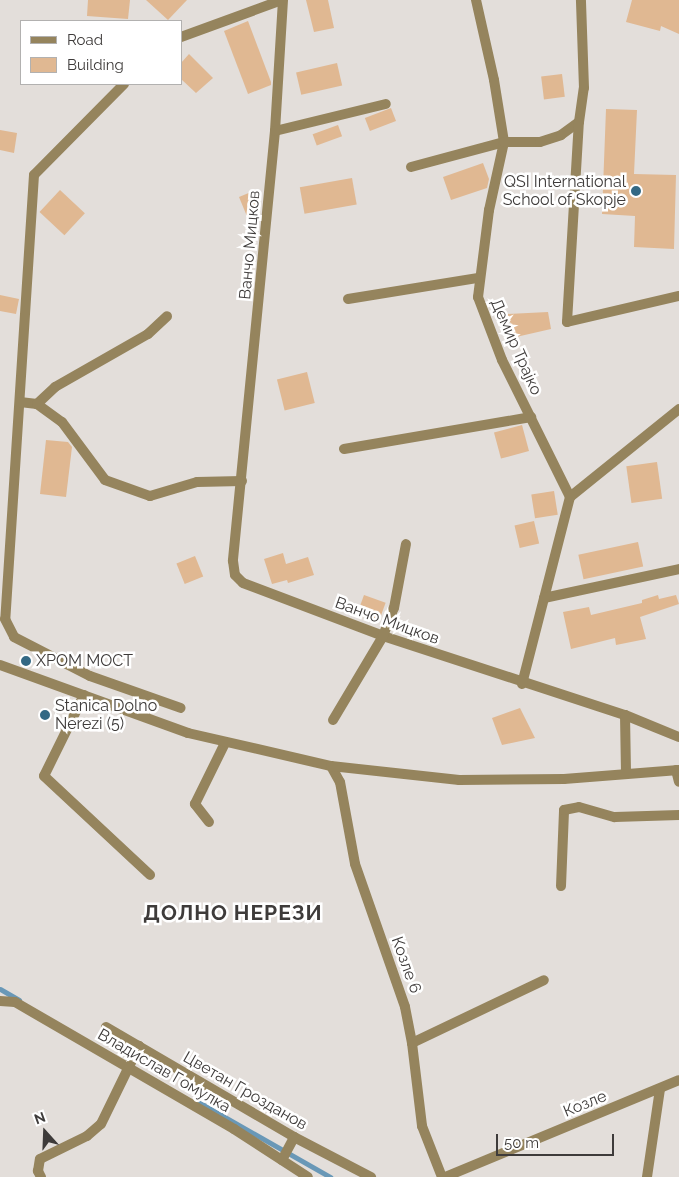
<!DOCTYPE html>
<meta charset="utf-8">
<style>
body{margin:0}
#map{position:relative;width:679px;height:1177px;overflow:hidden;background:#e3deda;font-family:Raleway,sans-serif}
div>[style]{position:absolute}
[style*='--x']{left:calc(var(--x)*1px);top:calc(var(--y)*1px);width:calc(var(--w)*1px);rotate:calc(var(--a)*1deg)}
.stream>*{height:5px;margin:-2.5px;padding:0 2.5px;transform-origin:2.5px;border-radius:2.5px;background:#6998b7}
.building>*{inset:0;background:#e0b892;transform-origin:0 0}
.pedestrian>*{height:10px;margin:-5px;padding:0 5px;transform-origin:5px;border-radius:5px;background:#95845d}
.minor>*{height:10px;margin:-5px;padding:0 5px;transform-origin:5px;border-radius:5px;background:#95845d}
.tertiary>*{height:10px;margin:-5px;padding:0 5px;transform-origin:5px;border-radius:5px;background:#95845d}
.dots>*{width:14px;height:14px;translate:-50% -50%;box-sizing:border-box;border:2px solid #fff;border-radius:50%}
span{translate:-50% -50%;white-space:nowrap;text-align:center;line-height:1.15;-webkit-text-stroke:5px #fff;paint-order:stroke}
.poi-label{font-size:16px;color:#3e3b3a}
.right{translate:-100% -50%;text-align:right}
.left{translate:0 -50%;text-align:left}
.street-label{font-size:16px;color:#3e3b3a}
.district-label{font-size:21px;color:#3e3b3a;font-weight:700;letter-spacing:1px}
.legend{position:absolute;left:20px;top:20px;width:162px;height:65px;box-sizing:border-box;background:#fff;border:1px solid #b2b1b0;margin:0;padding:6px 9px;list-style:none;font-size:15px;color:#3e3b3a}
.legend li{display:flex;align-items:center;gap:10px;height:25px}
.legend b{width:25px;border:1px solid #b2b1b0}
.north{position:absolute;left:20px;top:1107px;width:50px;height:50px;-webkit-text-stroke:4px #fff;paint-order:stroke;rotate:340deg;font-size:14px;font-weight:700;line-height:20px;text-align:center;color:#3e3b3a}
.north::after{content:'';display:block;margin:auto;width:18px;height:22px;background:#3e3b3a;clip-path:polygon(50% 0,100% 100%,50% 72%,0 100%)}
.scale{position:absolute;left:496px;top:1134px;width:118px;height:22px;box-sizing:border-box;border:2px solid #3e3b3a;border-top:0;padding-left:6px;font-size:15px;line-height:18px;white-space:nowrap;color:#3e3b3a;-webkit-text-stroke:4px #fff;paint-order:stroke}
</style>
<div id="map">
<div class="stream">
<i style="--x:0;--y:989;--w:22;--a:30"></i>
<i style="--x:200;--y:1103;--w:150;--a:29.6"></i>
</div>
<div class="building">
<i style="clip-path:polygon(88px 0,130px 0,128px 19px,87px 16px)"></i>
<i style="clip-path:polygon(146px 0,187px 0,168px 20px)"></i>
<i style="clip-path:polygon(306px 0,328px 0,334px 28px,314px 32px)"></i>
<i style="clip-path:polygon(632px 0,679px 0,679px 34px,661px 26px,660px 31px,626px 22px)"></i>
<i style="clip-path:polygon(248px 21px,271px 82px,271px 85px,248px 94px,224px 31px)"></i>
<i style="clip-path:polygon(189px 54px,213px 78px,196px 93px,181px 79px,181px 63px)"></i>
<i style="left:337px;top:63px;width:23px;height:42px;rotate:77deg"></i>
<i style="left:562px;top:74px;width:23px;height:21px;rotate:83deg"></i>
<i style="left:391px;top:108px;width:14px;height:28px;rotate:69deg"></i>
<i style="clip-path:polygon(606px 109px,637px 110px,634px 174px,676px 175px,674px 249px,634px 247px,635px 216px,602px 214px)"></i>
<i style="left:338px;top:125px;width:12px;height:27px;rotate:70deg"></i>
<i style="clip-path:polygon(0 130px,17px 133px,14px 153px,0 150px)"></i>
<i style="clip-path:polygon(483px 163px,489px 179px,487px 188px,451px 200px,443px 177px)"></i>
<i style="left:352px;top:178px;width:27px;height:53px;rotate:80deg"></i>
<i style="left:60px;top:190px;width:34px;height:30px;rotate:43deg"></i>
<i style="clip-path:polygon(251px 192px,260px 213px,259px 223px,251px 226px,239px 197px)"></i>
<i style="clip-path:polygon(0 295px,19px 299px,16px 314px,0 311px)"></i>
<i style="clip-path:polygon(548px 312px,551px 329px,516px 337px,507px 314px)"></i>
<i style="left:307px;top:372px;width:32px;height:31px;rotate:76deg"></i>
<i style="left:522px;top:425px;width:27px;height:29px;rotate:75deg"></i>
<i style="clip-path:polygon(46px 440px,68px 442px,72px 447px,66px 497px,40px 494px)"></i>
<i style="left:657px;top:462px;width:37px;height:31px;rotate:82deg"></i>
<i style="left:554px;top:491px;width:24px;height:23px;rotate:81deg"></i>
<i style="left:534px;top:521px;width:23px;height:20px;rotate:77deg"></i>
<i style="left:638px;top:542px;width:25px;height:61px;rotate:78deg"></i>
<i style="clip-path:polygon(283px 553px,286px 564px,308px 557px,314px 575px,288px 583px,287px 580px,272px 584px,264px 559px)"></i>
<i style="left:195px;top:556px;width:22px;height:20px;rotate:68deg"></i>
<i style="left:364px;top:595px;width:23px;height:20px;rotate:20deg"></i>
<i style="clip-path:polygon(658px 595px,659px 599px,676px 595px,679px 604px,640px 617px,646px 639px,616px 645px,615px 638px,571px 649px,563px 612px,589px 607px,591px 615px,642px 603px,642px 600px)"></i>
<i style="clip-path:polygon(520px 708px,535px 738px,502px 745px,492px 718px)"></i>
</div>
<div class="pedestrian">
<i style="--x:411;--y:167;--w:96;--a:-15"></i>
<i style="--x:567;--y:322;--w:115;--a:-13.1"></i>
</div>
<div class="minor">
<i style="--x:283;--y:0;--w:131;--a:93.5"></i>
<i style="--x:275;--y:131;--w:432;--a:95.6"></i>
<i style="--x:233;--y:561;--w:14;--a:82"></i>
<i style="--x:235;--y:575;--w:11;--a:45"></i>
<i style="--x:243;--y:583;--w:150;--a:20.7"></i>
<i style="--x:383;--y:636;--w:255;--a:18.1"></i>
<i style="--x:625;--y:715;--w:58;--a:22.2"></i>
<i style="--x:476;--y:0;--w:82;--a:77.3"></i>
<i style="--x:494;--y:80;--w:63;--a:80.8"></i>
<i style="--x:504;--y:142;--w:70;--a:102.4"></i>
<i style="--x:489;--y:210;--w:88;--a:97.2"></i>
<i style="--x:478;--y:297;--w:67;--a:69.1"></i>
<i style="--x:502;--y:360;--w:153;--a:63.6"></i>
<i style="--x:570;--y:497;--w:193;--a:104.4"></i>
<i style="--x:181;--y:37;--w:108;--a:-20.1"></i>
<i style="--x:124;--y:84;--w:128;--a:134.7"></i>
<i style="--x:34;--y:175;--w:445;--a:93.7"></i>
<i style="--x:5;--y:619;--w:20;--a:63"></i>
<i style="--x:14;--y:637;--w:85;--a:27.2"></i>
<i style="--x:90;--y:676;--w:96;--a:19.4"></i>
<i style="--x:275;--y:131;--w:114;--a:-13.7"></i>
<i style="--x:504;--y:142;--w:36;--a:0"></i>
<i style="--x:540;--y:142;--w:22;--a:-18"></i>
<i style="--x:561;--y:135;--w:22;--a:-36"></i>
<i style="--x:579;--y:122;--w:34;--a:-82"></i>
<i style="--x:584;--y:88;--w:88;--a:-92"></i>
<i style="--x:348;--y:299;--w:132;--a:-9.2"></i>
<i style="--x:567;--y:322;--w:200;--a:-86.6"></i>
<i style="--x:20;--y:402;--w:17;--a:7"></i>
<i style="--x:37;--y:404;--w:25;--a:-43"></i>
<i style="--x:55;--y:387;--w:107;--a:-29.7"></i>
<i style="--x:148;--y:334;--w:26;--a:-43"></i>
<i style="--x:37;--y:404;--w:31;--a:36"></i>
<i style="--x:62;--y:422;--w:72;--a:53.4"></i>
<i style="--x:105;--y:480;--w:48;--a:19.6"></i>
<i style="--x:150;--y:496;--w:49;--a:-16.6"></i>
<i style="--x:197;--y:482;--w:45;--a:-1.3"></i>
<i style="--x:344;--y:449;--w:190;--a:-9.7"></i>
<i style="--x:570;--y:497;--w:140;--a:-38.9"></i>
<i style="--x:544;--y:598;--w:138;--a:-12.1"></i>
<i style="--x:84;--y:695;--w:90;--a:116.3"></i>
<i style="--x:44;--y:776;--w:145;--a:43"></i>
<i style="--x:625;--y:715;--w:59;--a:89"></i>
<i style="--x:333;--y:720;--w:98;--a:-59.2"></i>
<i style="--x:383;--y:636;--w:30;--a:-69"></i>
<i style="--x:394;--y:608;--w:65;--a:-79.4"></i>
<i style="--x:331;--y:766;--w:18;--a:61"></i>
<i style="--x:340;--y:782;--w:83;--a:79.6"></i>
<i style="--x:355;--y:864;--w:151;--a:70.7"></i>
<i style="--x:405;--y:1007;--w:37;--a:79"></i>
<i style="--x:412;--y:1043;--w:84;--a:83.1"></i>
<i style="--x:422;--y:1126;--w:55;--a:68.6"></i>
<i style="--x:676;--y:770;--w:12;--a:76"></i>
<i style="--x:209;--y:822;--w:23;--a:-128"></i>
<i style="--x:195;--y:804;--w:68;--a:-63.8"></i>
<i style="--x:561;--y:886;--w:76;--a:-87.7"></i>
<i style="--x:564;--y:810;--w:15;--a:-11"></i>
<i style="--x:579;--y:807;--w:37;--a:16"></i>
<i style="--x:615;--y:817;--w:64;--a:-1.8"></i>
<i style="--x:0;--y:1001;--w:15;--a:4"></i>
<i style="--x:15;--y:1002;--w:253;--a:30.1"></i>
<i style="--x:234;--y:1129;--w:88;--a:33"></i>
<i style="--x:106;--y:1027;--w:218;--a:30.3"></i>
<i style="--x:294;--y:1137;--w:87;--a:27.5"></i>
<i style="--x:412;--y:1043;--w:146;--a:-25.5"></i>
<i style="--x:282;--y:1160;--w:26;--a:-62"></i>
<i style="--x:41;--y:1177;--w:7;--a:-117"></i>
<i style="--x:38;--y:1171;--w:12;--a:-81"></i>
<i style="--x:40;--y:1159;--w:52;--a:-26.1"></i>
<i style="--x:87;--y:1136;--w:18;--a:-41"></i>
<i style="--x:101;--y:1124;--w:87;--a:-64"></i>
<i style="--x:445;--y:1177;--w:253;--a:-22.5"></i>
</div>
<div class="tertiary">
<i style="--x:0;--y:665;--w:200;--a:19.9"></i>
<i style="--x:188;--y:733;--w:147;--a:13"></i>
<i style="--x:331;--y:766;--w:129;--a:6.2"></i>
<i style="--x:459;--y:780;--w:105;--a:-0.5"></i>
<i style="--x:564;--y:779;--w:115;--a:-4.5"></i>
<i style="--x:647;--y:1177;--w:89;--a:-81.6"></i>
</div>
<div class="dots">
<i style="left:636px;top:191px;background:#336884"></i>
<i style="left:26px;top:661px;background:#336884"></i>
<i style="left:45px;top:715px;background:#336884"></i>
</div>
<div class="poi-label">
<span class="right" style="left:626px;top:191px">QSI International<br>School of Skopje</span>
<span class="left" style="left:36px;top:661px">ХРОМ МОСТ</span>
<span class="left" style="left:55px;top:715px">Stanica Dolno<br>Nerezi (5)</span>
</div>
<div class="street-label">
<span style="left:250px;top:245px;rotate:-85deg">Ванчо Мицков</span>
<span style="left:516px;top:347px;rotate:66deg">Демир Трајко</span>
<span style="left:387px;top:621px;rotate:20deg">Ванчо Мицков</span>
<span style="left:406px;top:965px;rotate:70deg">Козле 6</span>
<span style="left:164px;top:1071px;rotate:30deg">Владислав Гомулка</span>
<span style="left:245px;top:1091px;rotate:30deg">Цветан Грозданов</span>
<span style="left:585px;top:1104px;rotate:-22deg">Козле</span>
</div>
<div class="district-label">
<span style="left:233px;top:913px">ДОЛНО НЕРЕЗИ</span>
</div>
<ul class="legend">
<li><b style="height:6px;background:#95845d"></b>Road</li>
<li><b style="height:14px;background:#e0b892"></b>Building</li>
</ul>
<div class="north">N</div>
<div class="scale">50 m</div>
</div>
